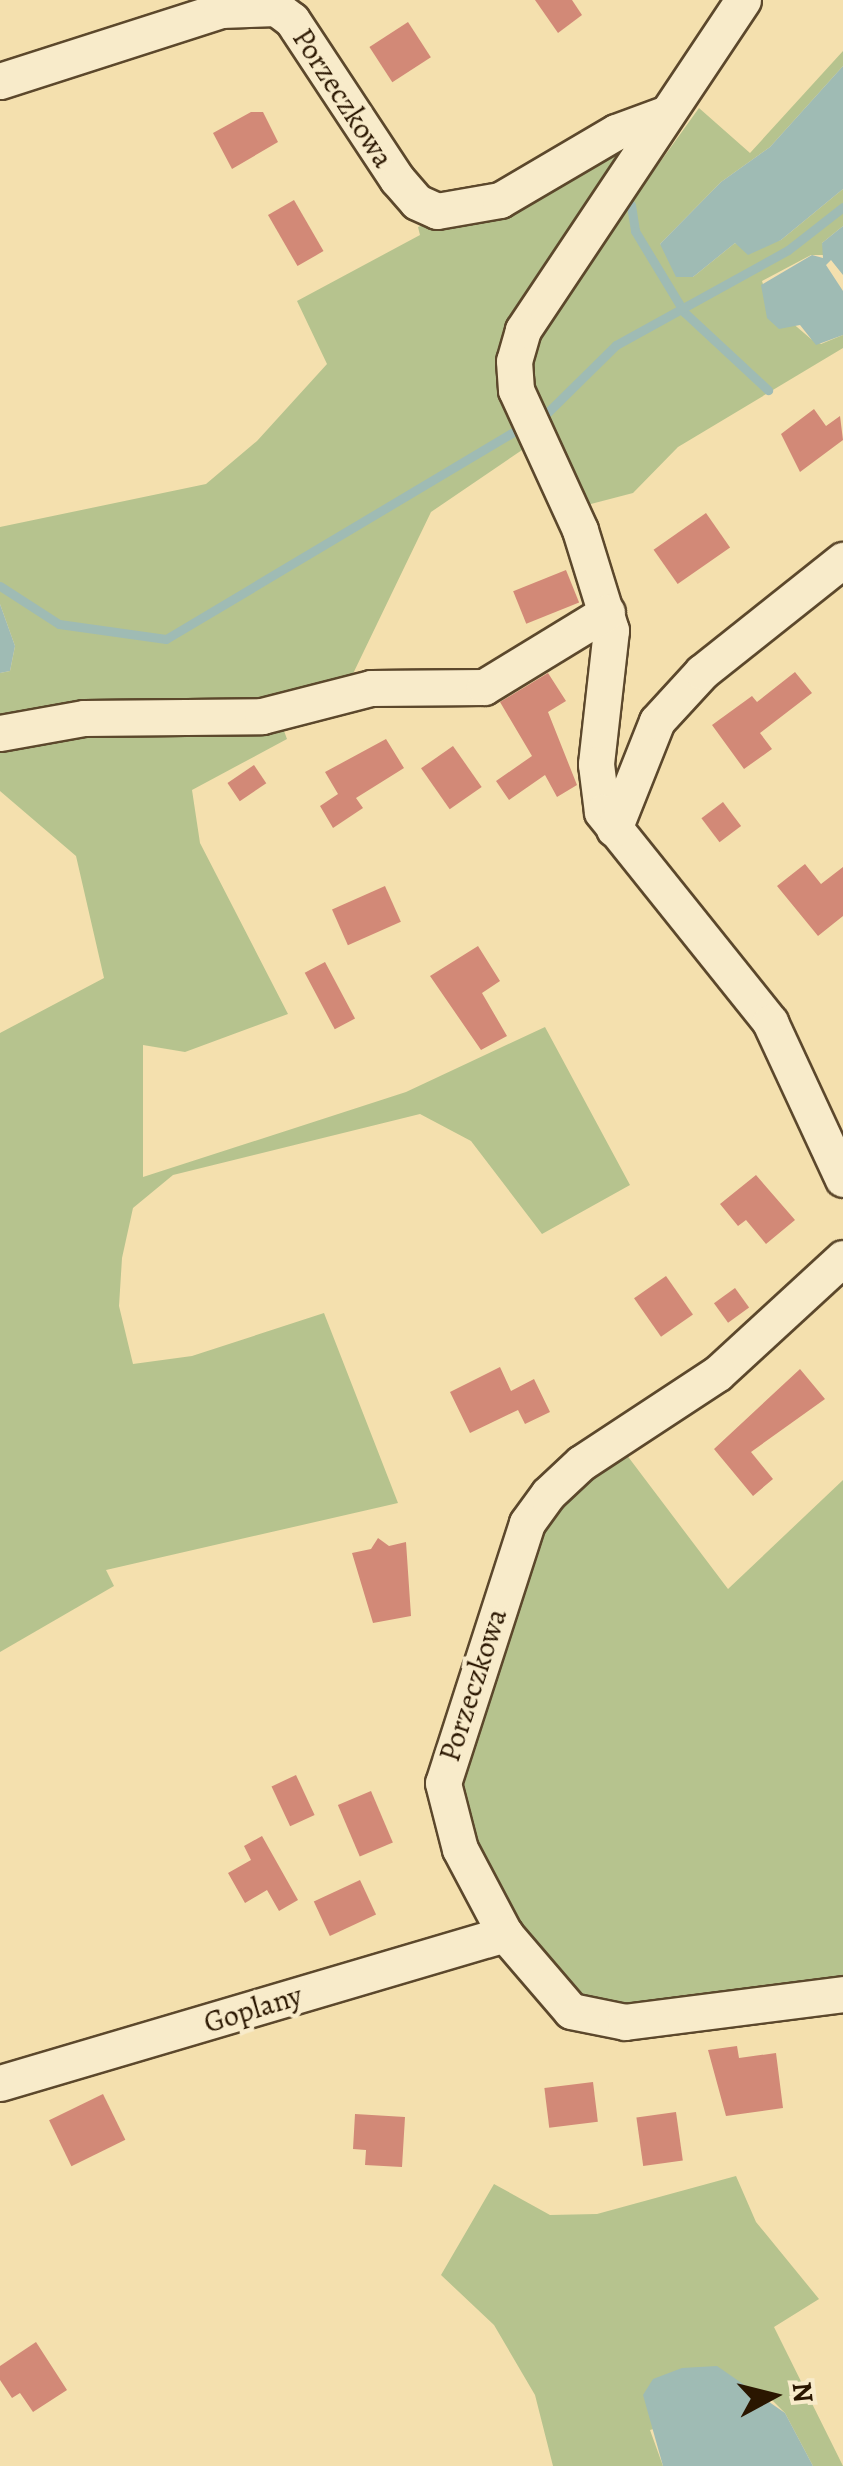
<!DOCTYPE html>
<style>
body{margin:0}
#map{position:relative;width:843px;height:2466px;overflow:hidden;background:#f4e0ae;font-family:Alegreya,serif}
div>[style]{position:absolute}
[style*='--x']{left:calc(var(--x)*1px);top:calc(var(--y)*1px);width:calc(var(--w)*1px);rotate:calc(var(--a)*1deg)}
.green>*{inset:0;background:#b6c38e}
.water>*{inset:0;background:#9fbbb4}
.stream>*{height:9px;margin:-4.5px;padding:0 4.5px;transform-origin:4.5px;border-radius:4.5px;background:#9fbbb4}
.building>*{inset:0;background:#d28977;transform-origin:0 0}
.roads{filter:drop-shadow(2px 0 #5c482c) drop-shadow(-2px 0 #5c482c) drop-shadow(0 2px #5c482c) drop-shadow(0 -2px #5c482c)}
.minor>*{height:35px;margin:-17.5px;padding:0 17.5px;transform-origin:17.5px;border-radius:17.5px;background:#f8ebca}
span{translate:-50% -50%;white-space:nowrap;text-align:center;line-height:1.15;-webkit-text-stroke:9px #f8ebca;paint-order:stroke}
.street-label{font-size:30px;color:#2a1600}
.north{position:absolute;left:723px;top:2346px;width:100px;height:100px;-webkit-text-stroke:8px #f8ebca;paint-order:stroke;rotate:83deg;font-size:28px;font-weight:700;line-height:40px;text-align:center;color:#2a1600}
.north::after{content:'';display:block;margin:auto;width:35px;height:45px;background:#2a1600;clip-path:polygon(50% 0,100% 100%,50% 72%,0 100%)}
</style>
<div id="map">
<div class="green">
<i style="clip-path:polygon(843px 51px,843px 66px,770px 147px,721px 182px,660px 244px,693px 277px,735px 243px,743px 248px,781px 240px,843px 189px,843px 226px,822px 243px,826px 255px,811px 255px,762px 281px,769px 303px,811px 339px,821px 344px,843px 335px,843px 348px,678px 447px,633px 493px,587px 505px,537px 404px,528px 372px,532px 340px,699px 108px,750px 153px)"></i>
<i style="clip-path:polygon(623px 143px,628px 148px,510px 325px,528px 446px,431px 512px,349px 682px,280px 720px,287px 739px,192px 790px,200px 843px,288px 1014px,185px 1052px,143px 1045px,143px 1177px,406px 1092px,545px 1027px,630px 1185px,542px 1234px,471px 1141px,420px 1114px,173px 1175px,133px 1208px,122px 1258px,119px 1306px,133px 1364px,192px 1356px,324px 1313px,398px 1503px,106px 1570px,114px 1586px,0 1652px,0 1033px,104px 978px,76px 856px,0 791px,0 673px,10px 671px,15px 646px,0 604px,0 527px,206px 484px,257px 441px,327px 364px,297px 301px,420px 235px,418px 227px)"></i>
<i style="clip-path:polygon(623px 1450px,728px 1589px,843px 1480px,843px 1979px,628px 2009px,582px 1999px,539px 1963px,496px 1895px,455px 1797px,527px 1561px,549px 1515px)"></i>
<i style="clip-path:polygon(736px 2176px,756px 2222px,819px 2299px,774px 2327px,843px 2466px,813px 2466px,785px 2413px,767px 2395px,650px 2430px,663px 2466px,553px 2466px,535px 2395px,494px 2325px,441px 2275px,494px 2184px,550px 2215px,597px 2214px)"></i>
</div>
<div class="water">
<i style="clip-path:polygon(843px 66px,843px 189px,781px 240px,748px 255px,735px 243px,693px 277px,676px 277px,660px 244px,721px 182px,770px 147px)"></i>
<i style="clip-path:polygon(843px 226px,843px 275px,831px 260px,826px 265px,843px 291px,843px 335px,816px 345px,800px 325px,779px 329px,767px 318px,761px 285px,812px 255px,823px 258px,822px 243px)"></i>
<i style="clip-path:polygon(0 604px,15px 646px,10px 671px,0 673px)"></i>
<i style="clip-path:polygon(717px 2366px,785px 2413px,813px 2466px,663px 2466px,643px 2395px,653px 2379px,682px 2368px)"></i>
</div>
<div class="stream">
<i style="--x:631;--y:205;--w:26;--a:81"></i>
<i style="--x:635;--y:231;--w:95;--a:58.8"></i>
<i style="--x:684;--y:312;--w:115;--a:42.9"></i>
<i style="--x:548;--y:412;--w:95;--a:-44.6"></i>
<i style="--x:616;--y:345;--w:196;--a:-28.9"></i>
<i style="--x:788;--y:250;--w:70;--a:-38"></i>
<i style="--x:0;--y:586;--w:70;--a:32.8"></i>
<i style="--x:59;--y:624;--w:108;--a:8"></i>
<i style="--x:166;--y:639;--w:409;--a:-30.8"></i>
</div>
<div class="building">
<i style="clip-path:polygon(535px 0,572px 0,582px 15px,558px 33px)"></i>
<i style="left:408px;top:22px;width:42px;height:46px;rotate:57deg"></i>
<i style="clip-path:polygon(251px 112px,263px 112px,278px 142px,232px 169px,213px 133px)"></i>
<i style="left:294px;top:200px;width:59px;height:30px;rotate:60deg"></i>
<i style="clip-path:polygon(814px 409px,826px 426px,840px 416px,843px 440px,800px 472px,781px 434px)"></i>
<i style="left:706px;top:513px;width:42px;height:64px;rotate:55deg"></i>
<i style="left:566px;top:570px;width:35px;height:57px;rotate:68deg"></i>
<i style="clip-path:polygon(795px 672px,812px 693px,760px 733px,772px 749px,744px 769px,712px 725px,752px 696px,757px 702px)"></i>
<i style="clip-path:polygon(548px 673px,566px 701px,548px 712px,577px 785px,557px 797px,545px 775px,509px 800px,496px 781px,532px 756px,500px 702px)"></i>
<i style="clip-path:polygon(386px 739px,404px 768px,356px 798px,363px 808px,333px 828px,320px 806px,338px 794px,325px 772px)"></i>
<i style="left:453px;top:746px;width:50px;height:39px;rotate:55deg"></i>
<i style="left:254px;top:765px;width:22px;height:32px;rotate:56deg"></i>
<i style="left:723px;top:802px;width:30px;height:27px;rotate:53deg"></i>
<i style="clip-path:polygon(805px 864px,821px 884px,843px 867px,843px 916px,818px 936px,777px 886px)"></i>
<i style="left:385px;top:886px;width:39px;height:58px;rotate:66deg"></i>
<i style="clip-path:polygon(478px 946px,500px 981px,482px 993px,507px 1036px,481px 1050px,430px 976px)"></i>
<i style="left:325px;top:962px;width:64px;height:23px;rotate:62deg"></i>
<i style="clip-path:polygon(756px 1175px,795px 1220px,766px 1244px,746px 1220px,738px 1226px,720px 1204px)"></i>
<i style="left:666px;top:1276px;width:47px;height:39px;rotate:55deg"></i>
<i style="left:735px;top:1288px;width:24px;height:26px;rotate:54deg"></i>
<i style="clip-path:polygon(500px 1367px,511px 1391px,534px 1379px,550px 1412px,525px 1424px,518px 1410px,470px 1433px,450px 1392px)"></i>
<i style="clip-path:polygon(800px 1369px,825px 1399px,751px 1452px,773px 1479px,753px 1496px,714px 1449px)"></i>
<i style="clip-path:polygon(378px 1538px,389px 1546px,406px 1542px,411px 1616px,373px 1623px,352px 1553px,371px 1549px)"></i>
<i style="left:296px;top:1775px;width:44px;height:27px;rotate:65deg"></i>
<i style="left:371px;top:1791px;width:56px;height:36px;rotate:67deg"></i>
<i style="clip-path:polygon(262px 1836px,298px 1900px,279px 1911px,267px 1890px,245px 1903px,228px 1873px,251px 1860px,244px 1846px)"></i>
<i style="left:360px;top:1880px;width:38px;height:51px;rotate:65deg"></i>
<i style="clip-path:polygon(737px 2046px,739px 2058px,776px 2053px,783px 2108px,726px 2116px,708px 2050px)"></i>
<i style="left:593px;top:2082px;width:40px;height:49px;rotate:83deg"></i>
<i style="left:103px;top:2094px;width:51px;height:60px;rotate:64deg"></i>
<i style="left:676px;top:2112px;width:49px;height:40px;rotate:82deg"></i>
<i style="clip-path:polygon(355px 2114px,405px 2117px,402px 2167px,365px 2165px,366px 2150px,353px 2149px)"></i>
<i style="clip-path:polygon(36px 2342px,67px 2390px,33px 2412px,20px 2393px,12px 2398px,0 2380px,0 2366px)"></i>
</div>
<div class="roads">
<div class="minor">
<i style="--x:743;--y:0;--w:397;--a:123.7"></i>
<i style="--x:523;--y:330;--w:32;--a:106"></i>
<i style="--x:514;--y:361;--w:29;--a:86"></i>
<i style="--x:516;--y:390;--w:154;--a:65.4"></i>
<i style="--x:580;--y:530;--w:105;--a:72.8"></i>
<i style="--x:611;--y:630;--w:135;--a:96.4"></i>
<i style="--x:596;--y:764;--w:48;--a:82.9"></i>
<i style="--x:602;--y:812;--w:269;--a:51.3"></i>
<i style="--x:770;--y:1022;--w:173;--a:65.1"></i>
<i style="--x:0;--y:81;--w:232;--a:-17.8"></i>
<i style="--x:221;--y:10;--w:55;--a:-2.1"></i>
<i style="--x:276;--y:8;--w:20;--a:37"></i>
<i style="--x:292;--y:20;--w:191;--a:56.6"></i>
<i style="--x:397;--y:179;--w:30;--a:49"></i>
<i style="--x:417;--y:202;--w:22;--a:24"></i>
<i style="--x:437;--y:211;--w:64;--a:-9.9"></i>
<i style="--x:500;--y:200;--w:134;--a:-30.4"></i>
<i style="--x:616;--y:132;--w:52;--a:-20.2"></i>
<i style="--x:0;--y:733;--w:85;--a:-10.1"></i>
<i style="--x:84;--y:718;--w:178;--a:-0.6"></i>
<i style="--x:262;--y:716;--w:113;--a:-14.4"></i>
<i style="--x:371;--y:688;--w:113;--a:-0.5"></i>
<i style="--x:484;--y:687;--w:144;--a:-31.4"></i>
<i style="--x:614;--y:829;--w:116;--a:-68.3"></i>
<i style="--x:657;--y:721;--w:67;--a:-47.4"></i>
<i style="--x:702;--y:672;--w:180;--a:-38.5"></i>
<i style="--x:843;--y:1258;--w:170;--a:137.4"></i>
<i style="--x:718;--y:1373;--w:164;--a:146.7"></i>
<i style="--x:581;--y:1463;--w:45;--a:136.8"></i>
<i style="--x:548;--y:1494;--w:36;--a:126"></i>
<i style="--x:527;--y:1523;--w:273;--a:107.9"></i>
<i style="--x:443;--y:1783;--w:68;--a:75.6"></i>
<i style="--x:460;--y:1849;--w:96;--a:62.1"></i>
<i style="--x:505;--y:1934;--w:101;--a:49.4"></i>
<i style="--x:571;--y:2011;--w:55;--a:11.5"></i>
<i style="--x:625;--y:2022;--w:220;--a:-7.3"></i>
<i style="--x:0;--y:2083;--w:527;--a:-16.44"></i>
</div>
</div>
<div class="street-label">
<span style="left:343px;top:98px;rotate:57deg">Porzeczkowa</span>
<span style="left:473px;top:1685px;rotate:-72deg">Porzeczkowa</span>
<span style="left:253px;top:2009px;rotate:-17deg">Goplany</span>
</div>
<div class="north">N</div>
</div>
